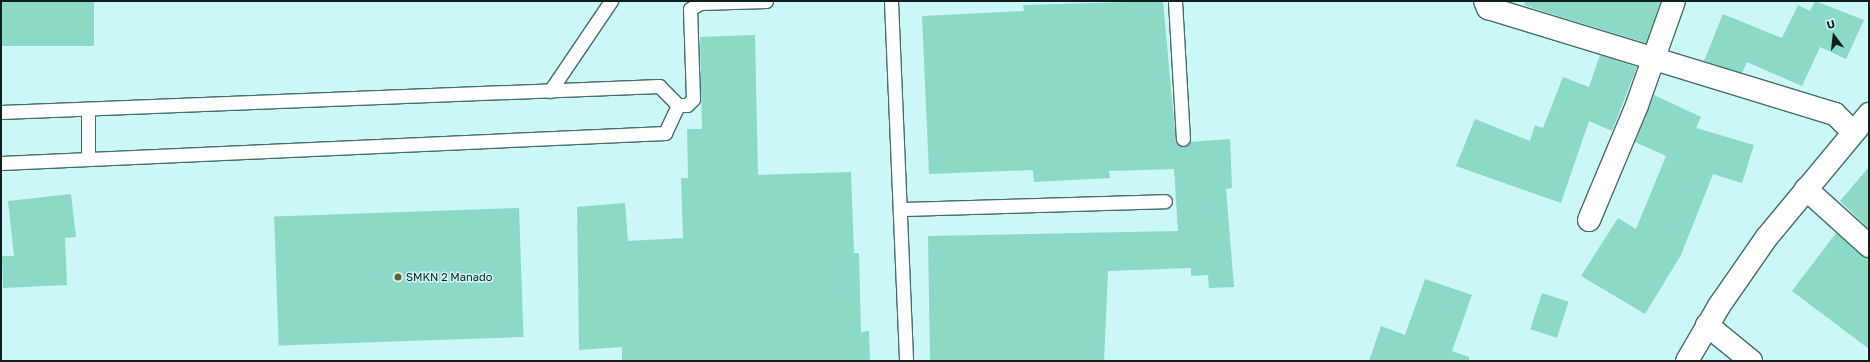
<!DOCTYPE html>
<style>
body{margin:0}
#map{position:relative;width:1870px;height:362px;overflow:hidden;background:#cbf7f6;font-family:"Golos Text",sans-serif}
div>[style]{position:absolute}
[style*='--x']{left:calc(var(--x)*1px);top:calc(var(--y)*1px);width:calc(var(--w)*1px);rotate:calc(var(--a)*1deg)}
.building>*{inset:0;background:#8cd9c5;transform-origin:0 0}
.roads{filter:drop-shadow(1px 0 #456d6d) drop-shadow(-1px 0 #456d6d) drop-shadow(0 1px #456d6d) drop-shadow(0 -1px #456d6d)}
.lane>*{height:13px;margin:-6.5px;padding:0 6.5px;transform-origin:6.5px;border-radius:6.5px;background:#fff}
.street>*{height:22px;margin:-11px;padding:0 11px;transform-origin:11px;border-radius:11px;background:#fff}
.secondary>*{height:22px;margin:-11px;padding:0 11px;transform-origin:11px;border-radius:11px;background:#fff}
.dots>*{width:11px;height:11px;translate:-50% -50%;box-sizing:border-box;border:2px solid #cbf7f6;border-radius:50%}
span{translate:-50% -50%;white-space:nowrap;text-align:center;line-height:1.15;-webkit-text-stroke:3px #cbf7f6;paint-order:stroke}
.poi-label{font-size:11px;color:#0e1f1e}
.left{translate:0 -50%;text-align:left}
.frame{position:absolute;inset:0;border:2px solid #0e1f1e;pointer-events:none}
.north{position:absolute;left:1814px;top:16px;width:40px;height:40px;-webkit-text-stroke:3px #cbf7f6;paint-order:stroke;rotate:345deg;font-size:11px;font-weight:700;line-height:16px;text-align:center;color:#0e1f1e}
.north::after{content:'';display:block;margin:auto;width:14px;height:18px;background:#0e1f1e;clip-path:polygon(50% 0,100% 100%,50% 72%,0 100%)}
</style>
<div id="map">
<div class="building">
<i style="left:1px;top:1px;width:93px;height:45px"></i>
<i style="clip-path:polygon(1163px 1px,1176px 143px,1184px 147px,1190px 142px,1230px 139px,1232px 188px,1226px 189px,1234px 287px,1209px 288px,1208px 275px,1191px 276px,1191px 268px,1108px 271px,1104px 361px,930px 361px,928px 236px,1178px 231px,1174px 169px,1109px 171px,1110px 178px,1034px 182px,1033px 170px,929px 174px,922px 16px,1024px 11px,1023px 5px)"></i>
<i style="clip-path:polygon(1525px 1px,1661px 1px,1646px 43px,1548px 13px,1524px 5px)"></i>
<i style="clip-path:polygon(1815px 1px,1864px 20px,1846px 59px,1820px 47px,1802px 86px,1747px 62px,1742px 73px,1704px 61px,1723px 14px,1782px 38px,1798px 5px,1810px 11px)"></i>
<i style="clip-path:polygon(755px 35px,758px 175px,851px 172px,854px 253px,859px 253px,861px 332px,869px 331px,870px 361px,622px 361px,622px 347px,579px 350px,577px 207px,625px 203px,628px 241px,683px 238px,681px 178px,688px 178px,687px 129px,702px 129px,700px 37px)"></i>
<i style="clip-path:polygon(1600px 55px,1637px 67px,1612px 131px,1589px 121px,1561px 203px,1456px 166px,1475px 119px,1530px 141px,1535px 125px,1543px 128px,1563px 77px,1589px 87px)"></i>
<i style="clip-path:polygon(1654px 95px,1701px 117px,1696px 128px,1754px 145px,1742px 183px,1713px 174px,1681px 255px,1645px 314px,1581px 276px,1618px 218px,1636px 229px,1666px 156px,1635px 142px)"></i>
<i style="clip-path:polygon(1869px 167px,1869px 229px,1840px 201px)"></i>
<i style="clip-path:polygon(71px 194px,76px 237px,65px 238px,67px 285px,3px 288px,2px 256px,14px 256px,8px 201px)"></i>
<i style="left:519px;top:208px;width:129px;height:245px;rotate:88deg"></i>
<i style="clip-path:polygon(1836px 233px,1869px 258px,1869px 349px,1792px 291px)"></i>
<i style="clip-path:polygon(1425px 279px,1472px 295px,1452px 351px,1469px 357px,1469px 361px,1369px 361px,1381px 326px,1405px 335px)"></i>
<i style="left:1542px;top:293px;width:28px;height:38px;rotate:18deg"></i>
</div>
<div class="roads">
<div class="lane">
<i style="--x:891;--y:1;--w:360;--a:87.6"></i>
<i style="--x:1175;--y:1;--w:138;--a:86.7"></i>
<i style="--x:550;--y:91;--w:109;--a:-55.9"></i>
<i style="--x:88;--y:109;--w:50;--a:90"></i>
<i style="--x:1;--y:112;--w:659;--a:-2.26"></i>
<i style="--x:659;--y:86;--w:27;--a:45"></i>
<i style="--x:678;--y:105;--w:9;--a:0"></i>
<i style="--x:687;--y:105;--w:8;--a:-45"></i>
<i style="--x:693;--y:99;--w:90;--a:-91.9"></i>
<i style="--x:690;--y:9;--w:12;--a:-31"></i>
<i style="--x:700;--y:3;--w:66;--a:-1.7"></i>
<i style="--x:1;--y:163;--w:665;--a:-2.59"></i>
<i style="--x:665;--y:133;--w:31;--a:-65"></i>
<i style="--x:902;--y:209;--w:263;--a:-1.7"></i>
</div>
<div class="street">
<i style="--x:1485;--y:1;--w:8;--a:67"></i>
<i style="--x:1488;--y:8;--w:363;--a:17"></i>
<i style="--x:1835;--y:114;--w:24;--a:45"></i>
<i style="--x:1806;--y:189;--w:85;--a:42.1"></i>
<i style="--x:1589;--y:220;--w:125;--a:-67.3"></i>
<i style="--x:1637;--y:105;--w:110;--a:-70.4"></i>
<i style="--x:1707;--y:325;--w:57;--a:39.3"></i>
</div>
<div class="secondary">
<i style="--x:1687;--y:361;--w:64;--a:-59.8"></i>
<i style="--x:1719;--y:306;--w:84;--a:-55.2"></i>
<i style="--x:1767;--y:237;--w:160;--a:-50.3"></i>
</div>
</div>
<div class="dots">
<i style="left:398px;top:277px;background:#685f2c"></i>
</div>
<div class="poi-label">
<span class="left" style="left:406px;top:277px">SMKN 2 Manado</span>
</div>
<div class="frame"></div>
<div class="north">U</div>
</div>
